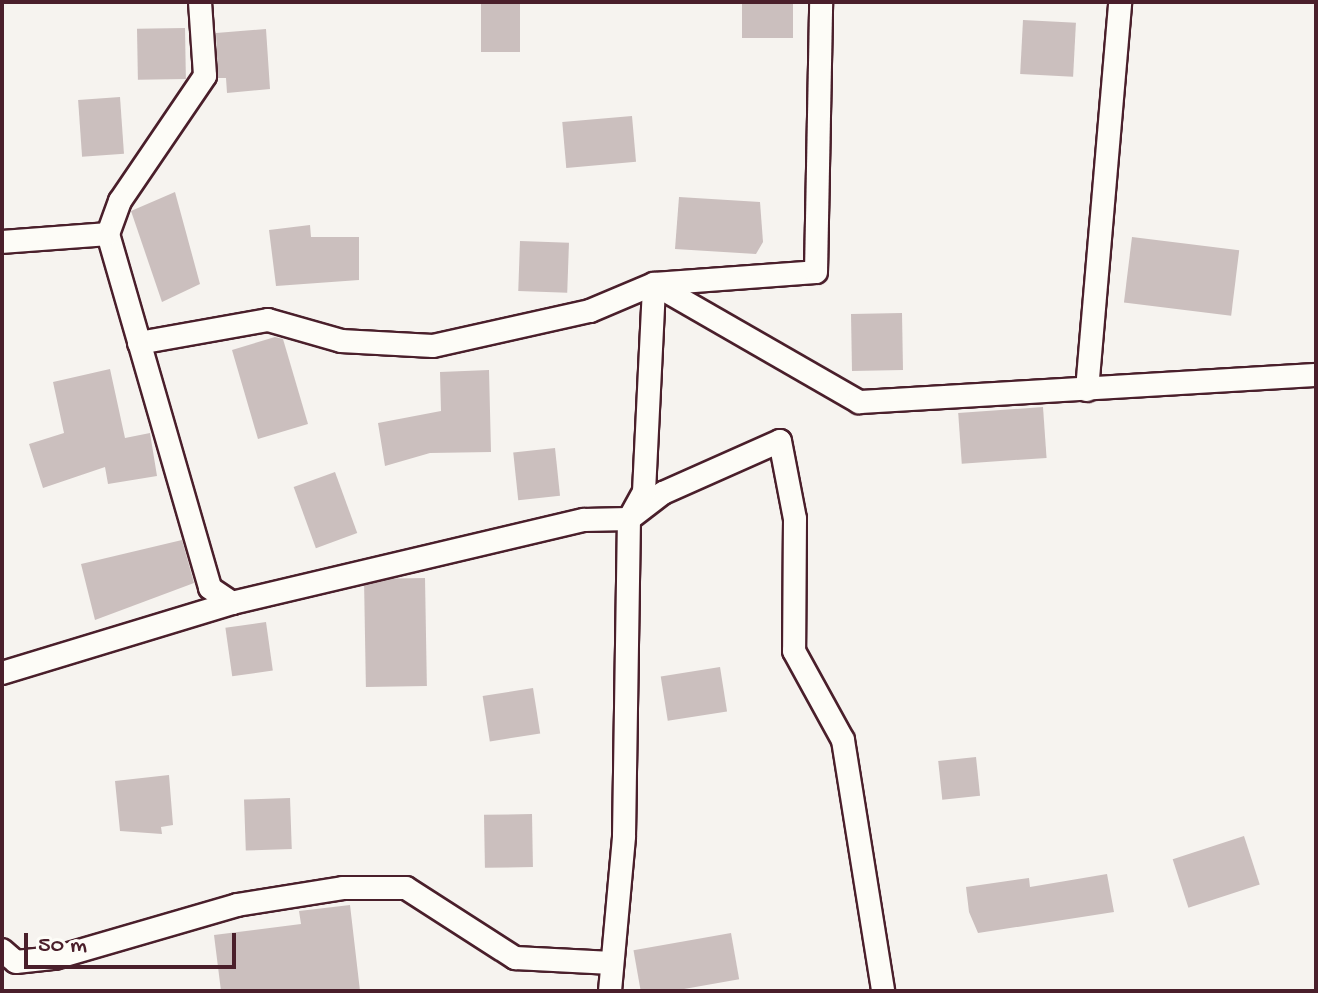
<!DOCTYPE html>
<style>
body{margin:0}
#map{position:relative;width:1318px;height:993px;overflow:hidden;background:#f6f3ef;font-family:"Gochi Hand",sans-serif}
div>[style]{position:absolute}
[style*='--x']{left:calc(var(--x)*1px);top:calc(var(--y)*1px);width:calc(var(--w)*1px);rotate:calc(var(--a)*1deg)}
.building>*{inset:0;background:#cbbfbe;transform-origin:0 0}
.roads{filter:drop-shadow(2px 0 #4a1f2b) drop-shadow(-2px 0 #4a1f2b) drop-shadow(0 2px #4a1f2b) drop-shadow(0 -2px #4a1f2b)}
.minor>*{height:22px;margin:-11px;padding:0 11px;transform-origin:11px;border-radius:11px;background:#fdfcf7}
span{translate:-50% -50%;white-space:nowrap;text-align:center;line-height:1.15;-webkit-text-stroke:7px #fdfcf7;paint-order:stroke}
.frame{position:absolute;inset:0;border:4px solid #4a1f2b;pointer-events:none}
.scale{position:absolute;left:24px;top:933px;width:212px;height:36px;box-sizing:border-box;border:4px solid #4a1f2b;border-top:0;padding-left:10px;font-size:24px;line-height:28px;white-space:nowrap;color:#4a1f2b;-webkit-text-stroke:6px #fdfcf7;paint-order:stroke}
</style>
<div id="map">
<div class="building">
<i style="left:481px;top:2px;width:39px;height:50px"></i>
<i style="left:742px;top:2px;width:51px;height:36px"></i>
<i style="left:1023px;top:20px;width:53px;height:54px;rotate:3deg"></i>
<i style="left:185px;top:28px;width:51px;height:48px;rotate:89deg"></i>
<i style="clip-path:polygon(266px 29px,270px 89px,227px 93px,226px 78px,218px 78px,216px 33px)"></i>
<i style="left:120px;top:97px;width:57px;height:42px;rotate:86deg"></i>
<i style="left:632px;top:116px;width:46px;height:70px;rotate:85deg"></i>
<i style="clip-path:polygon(175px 192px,200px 284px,162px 302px,131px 211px)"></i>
<i style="clip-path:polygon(679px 197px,760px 202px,763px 242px,756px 254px,675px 249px)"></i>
<i style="clip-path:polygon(310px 225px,311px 237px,359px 237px,359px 280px,276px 286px,269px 230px)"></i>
<i style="left:1132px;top:237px;width:108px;height:66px;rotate:7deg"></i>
<i style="left:520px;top:241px;width:49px;height:50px;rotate:2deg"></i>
<i style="left:902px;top:313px;width:57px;height:51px;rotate:89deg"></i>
<i style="clip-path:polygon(275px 337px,283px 339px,308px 424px,258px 439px,232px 350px)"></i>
<i style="clip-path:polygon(110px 369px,125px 438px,150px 433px,157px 476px,108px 484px,105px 467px,43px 488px,29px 444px,64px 433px,53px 382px)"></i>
<i style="clip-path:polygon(489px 370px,491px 452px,430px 453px,385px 466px,378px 423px,441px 411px,440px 372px)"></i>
<i style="left:1043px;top:407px;width:51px;height:85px;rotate:86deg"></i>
<i style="left:555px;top:448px;width:48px;height:42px;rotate:84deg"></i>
<i style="left:335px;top:472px;width:65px;height:44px;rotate:70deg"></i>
<i style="clip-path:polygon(182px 540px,194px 583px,95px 620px,81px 564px)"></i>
<i style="left:425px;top:578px;width:108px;height:61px;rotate:89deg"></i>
<i style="left:266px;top:622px;width:49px;height:41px;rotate:82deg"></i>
<i style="left:720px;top:667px;width:45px;height:60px;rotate:81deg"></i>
<i style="left:533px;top:688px;width:46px;height:51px;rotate:81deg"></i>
<i style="left:976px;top:757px;width:39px;height:38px;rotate:84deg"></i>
<i style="clip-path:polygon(169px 775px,173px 825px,161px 827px,162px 834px,120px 831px,115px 781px)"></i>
<i style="left:290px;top:798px;width:51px;height:46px;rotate:88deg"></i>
<i style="left:532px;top:814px;width:53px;height:48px;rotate:89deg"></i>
<i style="left:1244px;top:836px;width:51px;height:75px;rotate:72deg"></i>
<i style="clip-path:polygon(1107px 874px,1114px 912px,978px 933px,969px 912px,966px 887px,1029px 878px,1030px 887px)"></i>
<i style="clip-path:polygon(350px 905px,360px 991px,221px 991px,214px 935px,301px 924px,299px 911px)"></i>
<i style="left:731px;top:933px;width:47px;height:99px;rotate:80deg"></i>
</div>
<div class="roads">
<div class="minor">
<i style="--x:200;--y:2;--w:74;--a:86.1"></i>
<i style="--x:205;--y:76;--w:151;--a:124.2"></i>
<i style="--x:120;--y:201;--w:35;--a:110"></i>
<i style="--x:108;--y:234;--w:368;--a:73.9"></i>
<i style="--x:210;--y:588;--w:27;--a:34"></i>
<i style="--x:2;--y:242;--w:106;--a:-4.3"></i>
<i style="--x:654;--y:284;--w:237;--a:29.9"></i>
<i style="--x:859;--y:402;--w:458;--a:-3.4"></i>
<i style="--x:139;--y:343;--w:131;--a:-10.1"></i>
<i style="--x:268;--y:320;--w:76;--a:16"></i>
<i style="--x:341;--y:341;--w:92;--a:3.1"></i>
<i style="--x:433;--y:346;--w:161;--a:-12.6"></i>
<i style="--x:590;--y:311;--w:69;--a:-22.9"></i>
<i style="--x:654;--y:284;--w:162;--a:-4.2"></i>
<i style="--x:816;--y:272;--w:270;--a:-88.9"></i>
<i style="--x:1087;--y:390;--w:389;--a:-85.1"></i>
<i style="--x:2;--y:673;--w:240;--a:-16.9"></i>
<i style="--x:232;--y:603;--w:362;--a:-13.3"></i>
<i style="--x:584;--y:520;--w:45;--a:-1.3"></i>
<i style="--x:629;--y:519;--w:43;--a:-37.4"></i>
<i style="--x:663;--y:493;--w:128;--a:-24"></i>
<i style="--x:780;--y:441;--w:79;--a:79.1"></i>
<i style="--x:795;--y:519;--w:132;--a:90.4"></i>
<i style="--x:794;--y:651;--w:102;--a:61.2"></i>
<i style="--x:843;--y:740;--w:254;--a:80.9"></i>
<i style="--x:2;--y:950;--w:18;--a:41"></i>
<i style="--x:16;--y:962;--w:39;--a:-6"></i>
<i style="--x:55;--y:958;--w:190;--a:-16.2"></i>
<i style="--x:237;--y:905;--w:107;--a:-9.1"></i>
<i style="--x:343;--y:888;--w:63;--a:0"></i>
<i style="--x:406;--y:888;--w:130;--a:32.7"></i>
<i style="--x:515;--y:958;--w:97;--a:3"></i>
<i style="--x:610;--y:991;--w:156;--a:-84.8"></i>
<i style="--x:624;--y:836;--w:317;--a:-89.1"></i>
<i style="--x:629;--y:519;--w:31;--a:-61"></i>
<i style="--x:644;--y:492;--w:208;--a:-87.2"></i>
</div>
</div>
<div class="frame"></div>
<div class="scale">50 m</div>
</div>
